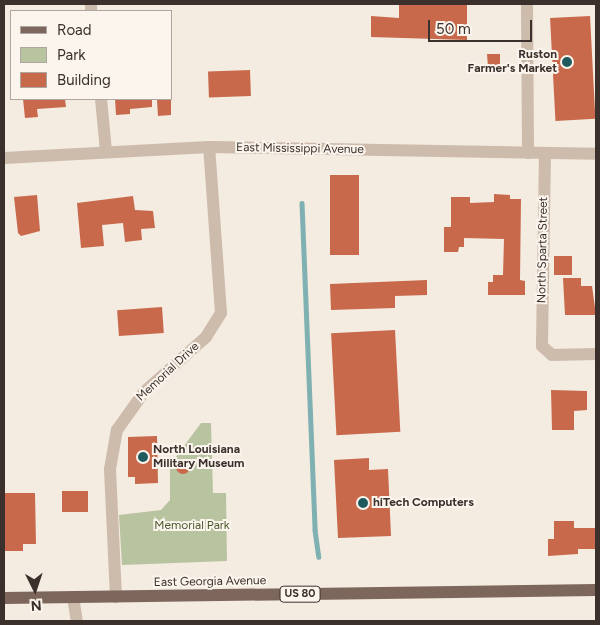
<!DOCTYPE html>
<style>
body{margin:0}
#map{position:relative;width:600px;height:625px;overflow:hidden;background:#f4ebe1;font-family:Figtree,sans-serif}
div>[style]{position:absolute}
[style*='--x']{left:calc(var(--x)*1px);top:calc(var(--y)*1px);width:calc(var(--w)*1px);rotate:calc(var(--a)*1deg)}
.green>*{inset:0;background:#b8c4a0}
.stream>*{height:4.5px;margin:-2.25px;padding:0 2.25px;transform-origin:2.25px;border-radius:2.25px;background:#7fb0b2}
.building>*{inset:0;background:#c8694b;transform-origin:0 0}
.round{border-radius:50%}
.street>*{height:12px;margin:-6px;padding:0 6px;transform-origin:6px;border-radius:6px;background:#cdbbac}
.primary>*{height:12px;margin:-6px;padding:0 6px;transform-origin:6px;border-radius:6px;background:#7d675c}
.dots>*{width:14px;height:14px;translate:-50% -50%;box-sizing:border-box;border:2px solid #fbf5ee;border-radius:50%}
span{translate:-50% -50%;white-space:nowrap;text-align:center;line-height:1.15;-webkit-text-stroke:4px #fbf5ee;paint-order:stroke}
.shield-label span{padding:1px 4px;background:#fbf5ee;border:1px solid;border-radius:4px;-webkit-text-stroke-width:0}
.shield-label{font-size:11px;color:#3b302b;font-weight:700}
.poi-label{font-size:12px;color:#3b302b;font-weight:700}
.right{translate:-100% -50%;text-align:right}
.left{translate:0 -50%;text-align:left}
.street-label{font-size:12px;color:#3b302b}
.park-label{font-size:12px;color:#4a5a2e}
.frame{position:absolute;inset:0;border:5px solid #3b302b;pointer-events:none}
.legend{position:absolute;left:10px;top:10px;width:162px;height:90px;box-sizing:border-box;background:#fbf5ee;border:1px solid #aea6a0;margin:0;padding:6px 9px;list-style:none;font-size:15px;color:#3b302b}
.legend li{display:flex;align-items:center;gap:10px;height:25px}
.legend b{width:25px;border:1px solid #aea6a0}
.north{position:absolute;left:10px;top:565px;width:50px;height:50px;-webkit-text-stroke:4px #fbf5ee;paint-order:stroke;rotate:176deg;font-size:14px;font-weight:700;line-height:20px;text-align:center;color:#3b302b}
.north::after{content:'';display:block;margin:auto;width:18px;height:22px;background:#3b302b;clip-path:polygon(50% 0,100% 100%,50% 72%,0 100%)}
.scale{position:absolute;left:428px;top:20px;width:104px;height:22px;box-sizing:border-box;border:2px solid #3b302b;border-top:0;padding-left:6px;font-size:15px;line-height:18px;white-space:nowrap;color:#3b302b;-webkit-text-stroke:4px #fbf5ee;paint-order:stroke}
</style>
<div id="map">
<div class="green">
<i style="clip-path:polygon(201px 423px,211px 423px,213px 493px,226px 493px,227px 561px,122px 565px,119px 515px,161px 510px,170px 500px,170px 465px)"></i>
</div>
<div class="stream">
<i style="--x:302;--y:203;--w:327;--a:87.7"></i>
<i style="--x:315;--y:530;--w:27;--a:82"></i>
</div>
<div class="building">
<i style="clip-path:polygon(399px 4px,467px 4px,467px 40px,371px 37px,371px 16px,399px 18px)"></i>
<i style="left:590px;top:16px;width:103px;height:40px;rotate:87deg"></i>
<i style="clip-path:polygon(487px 54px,500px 54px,500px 66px,488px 67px)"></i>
<i style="left:250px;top:70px;width:26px;height:42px;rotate:88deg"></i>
<i style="clip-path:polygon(23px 99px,65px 99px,66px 107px,37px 109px,38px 117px,25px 118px)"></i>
<i style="clip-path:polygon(115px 99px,152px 99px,152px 107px,130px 109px,130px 114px,116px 115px)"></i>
<i style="clip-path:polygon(160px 99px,171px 99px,171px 115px,158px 116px,157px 100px)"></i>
<i style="left:330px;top:175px;width:29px;height:80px"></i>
<i style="clip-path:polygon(494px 194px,510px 195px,510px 199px,521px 199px,520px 280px,525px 281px,525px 295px,488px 295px,488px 282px,493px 282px,493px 275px,503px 275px,504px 239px,464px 238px,464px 247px,459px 247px,458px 252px,444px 252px,444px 227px,451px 227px,451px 197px,470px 197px,470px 203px,494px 202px)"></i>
<i style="clip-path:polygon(37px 195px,40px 231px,21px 236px,18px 233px,14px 197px)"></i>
<i style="clip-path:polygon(133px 196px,135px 210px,153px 211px,155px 228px,141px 229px,142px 240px,125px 242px,123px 223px,102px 225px,104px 246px,81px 248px,77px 203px)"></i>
<i style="left:554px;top:256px;width:18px;height:19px"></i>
<i style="clip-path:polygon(563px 278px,581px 278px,581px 286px,592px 286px,596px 315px,565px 315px)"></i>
<i style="clip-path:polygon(427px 280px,427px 295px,395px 296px,395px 308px,331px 310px,330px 284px)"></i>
<i style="left:162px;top:307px;width:26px;height:45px;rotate:86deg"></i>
<i style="left:395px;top:330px;width:102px;height:64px;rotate:87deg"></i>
<i style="clip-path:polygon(551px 390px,587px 391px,587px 410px,574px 411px,574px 430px,552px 430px)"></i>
<i style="clip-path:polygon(157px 436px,158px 483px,135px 484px,135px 477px,128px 477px,128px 437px)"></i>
<i style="clip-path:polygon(369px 458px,369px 470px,388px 469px,391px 536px,338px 538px,334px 460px)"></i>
<i class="round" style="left:176px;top:460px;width:14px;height:14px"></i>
<i style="left:88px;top:491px;width:21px;height:26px;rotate:90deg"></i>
<i style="clip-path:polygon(4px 493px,35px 493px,36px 544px,23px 544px,23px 551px,4px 551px)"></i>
<i style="clip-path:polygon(554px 521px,574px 521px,574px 528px,596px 528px,596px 549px,578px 549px,578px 554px,548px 556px,548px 539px,554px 539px)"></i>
</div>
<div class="street">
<i style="--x:91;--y:4;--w:7;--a:90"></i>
<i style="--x:527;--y:4;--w:149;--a:89.6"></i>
<i style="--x:101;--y:99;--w:52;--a:84.5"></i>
<i style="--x:545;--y:153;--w:193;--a:90.9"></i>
<i style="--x:542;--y:346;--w:13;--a:42"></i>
<i style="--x:552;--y:355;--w:44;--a:-1.3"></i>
<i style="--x:4;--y:158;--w:205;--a:-3.1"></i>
<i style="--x:209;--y:147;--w:387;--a:1"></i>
<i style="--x:73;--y:597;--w:24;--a:81"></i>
<i style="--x:116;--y:597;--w:128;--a:-92.7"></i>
<i style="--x:110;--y:469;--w:40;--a:-80"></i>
<i style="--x:117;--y:430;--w:47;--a:-54.6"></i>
<i style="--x:144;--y:392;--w:83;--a:-41.6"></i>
<i style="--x:206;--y:337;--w:28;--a:-58"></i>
<i style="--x:221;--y:313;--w:166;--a:-94.1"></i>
</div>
<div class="primary">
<i style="--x:4;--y:598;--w:592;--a:-0.77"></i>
</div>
<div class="dots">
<i style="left:567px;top:62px;background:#1f5a5e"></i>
<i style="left:143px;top:457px;background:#1f5a5e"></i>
<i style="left:363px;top:503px;background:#1f5a5e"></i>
</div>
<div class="shield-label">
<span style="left:300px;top:594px">US 80</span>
</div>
<div class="poi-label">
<span class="right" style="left:557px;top:62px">Ruston<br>Farmer's Market</span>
<span class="left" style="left:153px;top:457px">North Louisiana<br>Military Museum</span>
<span class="left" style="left:373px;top:503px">hiTech Computers</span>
</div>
<div class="street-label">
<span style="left:300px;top:149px;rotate:1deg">East Mississippi Avenue</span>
<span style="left:543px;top:250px;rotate:-89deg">North Sparta Street</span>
<span style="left:168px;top:372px;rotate:-43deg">Memorial Drive</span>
<span style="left:210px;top:582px;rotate:-1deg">East Georgia Avenue</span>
</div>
<div class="park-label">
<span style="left:192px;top:526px">Memorial Park</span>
</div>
<div class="frame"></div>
<ul class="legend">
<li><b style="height:6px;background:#7d675c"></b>Road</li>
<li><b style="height:14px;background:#b8c4a0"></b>Park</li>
<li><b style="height:14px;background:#c8694b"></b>Building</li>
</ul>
<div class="north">N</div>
<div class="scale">50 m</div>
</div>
